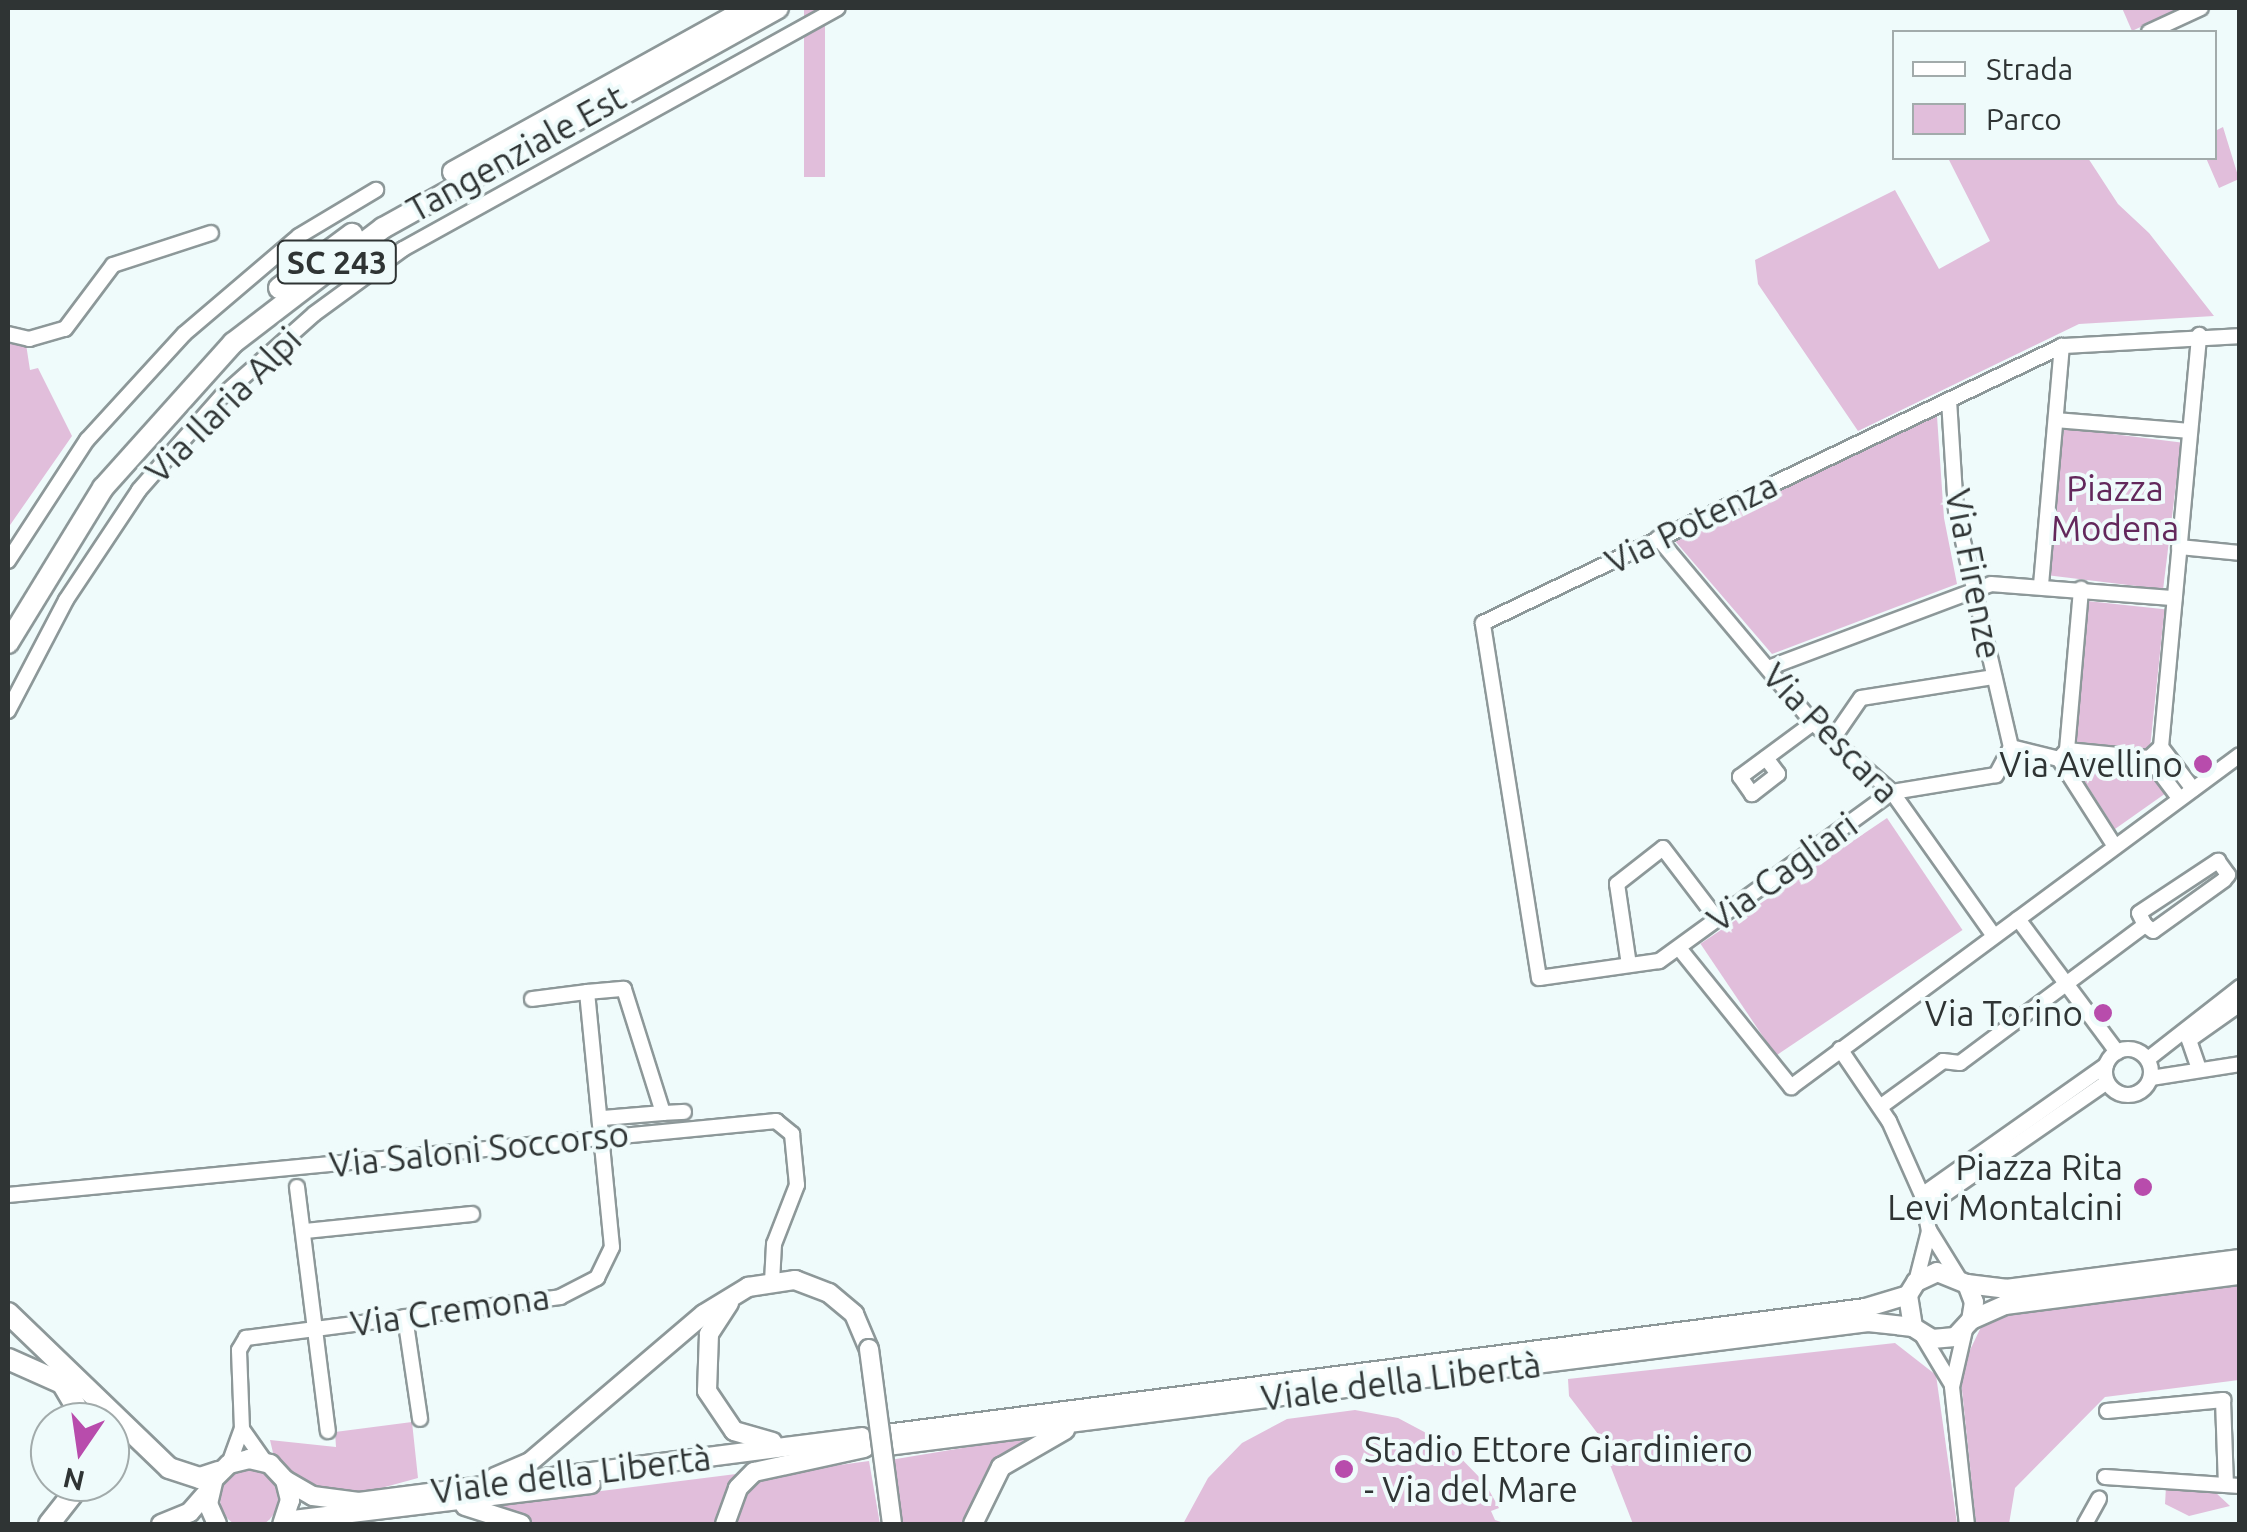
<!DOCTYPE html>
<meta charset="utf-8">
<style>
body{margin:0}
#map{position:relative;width:2247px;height:1532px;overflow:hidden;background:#effbfb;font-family:Ubuntu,sans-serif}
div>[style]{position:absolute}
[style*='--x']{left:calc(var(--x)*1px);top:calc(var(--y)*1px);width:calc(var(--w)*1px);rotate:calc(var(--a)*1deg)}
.green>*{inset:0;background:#e1bedb;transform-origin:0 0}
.round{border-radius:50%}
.roads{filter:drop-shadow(2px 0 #8d9899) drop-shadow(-2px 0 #8d9899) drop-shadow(0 2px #8d9899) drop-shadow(0 -2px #8d9899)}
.minor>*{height:14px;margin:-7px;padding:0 7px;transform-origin:7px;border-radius:7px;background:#fff}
.minor>.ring{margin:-7px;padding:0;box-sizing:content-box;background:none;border:14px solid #fff;border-radius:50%}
.major>*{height:18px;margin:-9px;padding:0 9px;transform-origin:9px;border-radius:9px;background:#fff}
.highway>*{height:20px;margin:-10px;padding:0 10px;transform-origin:10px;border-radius:10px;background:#fff}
.bridges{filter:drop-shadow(2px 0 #8d9899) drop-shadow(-2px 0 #8d9899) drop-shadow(0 2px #8d9899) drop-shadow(0 -2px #8d9899)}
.major-bridge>*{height:18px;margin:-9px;padding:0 9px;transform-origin:9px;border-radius:9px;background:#fff}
.dots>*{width:28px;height:28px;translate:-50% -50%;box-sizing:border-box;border:5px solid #effbfb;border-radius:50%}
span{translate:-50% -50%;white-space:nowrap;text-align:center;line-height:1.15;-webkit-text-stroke:8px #effbfb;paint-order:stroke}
.shield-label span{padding:2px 8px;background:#effbfb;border:2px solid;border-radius:8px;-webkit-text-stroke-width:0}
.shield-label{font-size:32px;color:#2f3434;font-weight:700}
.street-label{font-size:35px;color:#2f3434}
.park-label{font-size:35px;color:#63285c}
.poi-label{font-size:35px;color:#2f3434}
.right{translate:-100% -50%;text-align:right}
.left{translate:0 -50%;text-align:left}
.frame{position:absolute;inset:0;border:10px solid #2f3434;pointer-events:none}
.legend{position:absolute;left:1892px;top:30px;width:325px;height:130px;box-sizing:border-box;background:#effbfb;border:2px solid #a2abab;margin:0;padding:12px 18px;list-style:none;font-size:30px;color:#2f3434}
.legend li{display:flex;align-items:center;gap:20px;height:50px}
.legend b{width:50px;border:2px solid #a2abab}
.north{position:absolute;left:30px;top:1402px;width:100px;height:100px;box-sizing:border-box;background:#effbfb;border:2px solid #a2abab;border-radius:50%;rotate:193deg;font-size:28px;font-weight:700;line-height:40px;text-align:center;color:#2f3434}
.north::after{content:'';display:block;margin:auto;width:35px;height:45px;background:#b84cac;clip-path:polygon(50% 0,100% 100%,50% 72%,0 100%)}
</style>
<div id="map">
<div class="green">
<i style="left:804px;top:8px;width:21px;height:169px"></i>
<i style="clip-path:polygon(2122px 8px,2181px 8px,2132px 31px)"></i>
<i style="clip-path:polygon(2223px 127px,2239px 179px,2219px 188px,2206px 158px,2214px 158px,2215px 131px)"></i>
<i style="clip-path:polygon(1948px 158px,2088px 158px,2118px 204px,2149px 233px,2214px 316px,2079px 324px,1858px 431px,1758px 284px,1755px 260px,1895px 190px,1939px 269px,1990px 241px)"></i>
<i style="clip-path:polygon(8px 338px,26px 344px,30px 370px,38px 368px,72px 436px,8px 528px)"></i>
<i style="clip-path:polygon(1937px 416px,1944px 518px,1957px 584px,1772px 654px,1675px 541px)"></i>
<i style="left:2064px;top:428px;width:118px;height:148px;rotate:7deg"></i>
<i style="left:2087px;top:601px;width:78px;height:141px;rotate:6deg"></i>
<i style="clip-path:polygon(2073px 763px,2132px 775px,2149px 769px,2166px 793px,2115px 829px)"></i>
<i style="left:1887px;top:818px;width:135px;height:225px;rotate:56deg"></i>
<i style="clip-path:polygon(2239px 1281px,2239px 1380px,2105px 1397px,2015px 1488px,2009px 1524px,1976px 1524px,1960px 1371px,1981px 1327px,2004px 1314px)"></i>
<i style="clip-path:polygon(1895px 1343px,1936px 1375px,1957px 1524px,1633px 1524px,1598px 1434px,1569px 1396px,1568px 1379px)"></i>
<i style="clip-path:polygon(1355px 1410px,1398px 1418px,1447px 1444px,1485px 1483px,1499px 1508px,1491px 1511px,1495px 1520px,1507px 1524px,1183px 1524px,1208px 1478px,1242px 1443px,1287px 1419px)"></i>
<i style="clip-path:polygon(412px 1422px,418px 1478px,363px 1493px,301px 1486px,274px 1457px,270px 1440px,336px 1447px,335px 1432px)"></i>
<i style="clip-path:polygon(1040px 1435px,995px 1463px,980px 1483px,966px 1524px,900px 1524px,890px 1460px)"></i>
<i style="clip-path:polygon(869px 1461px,880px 1524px,731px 1524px,737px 1499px,758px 1476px)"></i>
<i class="round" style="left:220px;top:1470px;width:58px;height:58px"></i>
<i style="clip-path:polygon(744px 1473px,728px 1487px,715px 1524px,535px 1524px,482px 1506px)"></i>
<i style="clip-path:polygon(2166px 1487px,2214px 1491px,2230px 1506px,2189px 1516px,2165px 1504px)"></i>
</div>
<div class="roads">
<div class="minor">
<i style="--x:2149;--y:32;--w:57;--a:-24.8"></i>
<i style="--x:8;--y:334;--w:22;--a:13"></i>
<i style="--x:29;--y:339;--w:37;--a:-16"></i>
<i style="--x:65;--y:329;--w:80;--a:-53.1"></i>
<i style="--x:113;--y:265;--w:103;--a:-18.1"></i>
<i style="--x:1949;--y:400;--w:111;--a:86.4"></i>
<i style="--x:1956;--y:511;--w:242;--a:76.9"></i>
<i style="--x:2056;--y:420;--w:134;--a:4.7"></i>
<i style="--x:1658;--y:538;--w:241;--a:50"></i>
<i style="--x:1813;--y:723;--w:105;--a:41.1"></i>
<i style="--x:1892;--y:792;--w:176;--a:54.7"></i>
<i style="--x:2179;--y:547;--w:61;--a:5.6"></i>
<i style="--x:8;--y:561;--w:145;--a:-56.9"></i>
<i style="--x:87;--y:440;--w:144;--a:-47.5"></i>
<i style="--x:184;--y:334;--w:151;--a:-40.4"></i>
<i style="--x:299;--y:236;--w:90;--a:-30.9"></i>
<i style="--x:2041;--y:585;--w:240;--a:-85"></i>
<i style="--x:1768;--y:668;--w:238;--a:-20.6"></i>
<i style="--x:1991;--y:584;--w:184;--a:4.4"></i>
<i style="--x:8;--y:711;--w:125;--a:-62.4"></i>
<i style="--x:66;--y:600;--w:132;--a:-56.4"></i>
<i style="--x:139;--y:490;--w:125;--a:-48.6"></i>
<i style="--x:222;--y:396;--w:123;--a:-41.7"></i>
<i style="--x:314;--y:314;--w:110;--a:-36.1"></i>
<i style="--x:403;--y:249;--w:497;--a:-29"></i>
<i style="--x:1832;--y:740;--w:51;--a:-55.4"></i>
<i style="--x:1861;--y:698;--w:135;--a:-9"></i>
<i style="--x:2011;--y:747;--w:32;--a:118"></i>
<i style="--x:1996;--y:775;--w:105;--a:170.7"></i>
<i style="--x:1892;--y:792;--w:288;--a:144"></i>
<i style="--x:1659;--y:961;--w:121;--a:171.9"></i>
<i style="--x:1539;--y:978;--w:359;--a:-99"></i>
<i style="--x:1483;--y:623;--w:642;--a:-25.57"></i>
<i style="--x:2062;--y:346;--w:178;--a:-3.2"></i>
<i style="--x:2011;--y:747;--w:49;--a:14"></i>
<i style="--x:2059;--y:759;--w:102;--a:57.4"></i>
<i style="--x:2161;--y:747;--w:53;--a:52.7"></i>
<i style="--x:2067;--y:750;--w:82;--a:5.6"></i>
<i style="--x:2149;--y:758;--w:16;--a:-43"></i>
<i style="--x:2161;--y:747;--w:414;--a:-84.7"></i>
<i style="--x:1766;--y:758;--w:20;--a:53"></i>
<i style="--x:1778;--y:774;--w:33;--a:142"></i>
<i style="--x:1752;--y:794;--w:21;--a:-125"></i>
<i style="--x:1740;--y:777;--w:91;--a:-36.5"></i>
<i style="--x:2149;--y:758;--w:50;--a:53.1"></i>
<i style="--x:2059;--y:759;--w:12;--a:-48"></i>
<i style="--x:2067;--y:750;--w:162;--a:-85"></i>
<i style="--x:2018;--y:919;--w:166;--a:53.3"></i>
<i style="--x:1679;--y:948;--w:179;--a:51.1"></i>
<i style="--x:1791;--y:1087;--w:558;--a:-36.48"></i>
<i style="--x:1629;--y:965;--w:82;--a:-98.4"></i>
<i style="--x:1617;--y:884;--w:58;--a:-38"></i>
<i style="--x:1663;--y:848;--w:89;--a:52.7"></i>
<i style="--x:532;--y:999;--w:55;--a:-7.3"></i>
<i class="ring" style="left:2105px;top:1049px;width:32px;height:32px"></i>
<i style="--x:1840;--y:1049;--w:87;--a:55.8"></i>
<i style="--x:1889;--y:1121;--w:81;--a:66"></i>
<i style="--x:1922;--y:1195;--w:36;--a:79"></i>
<i style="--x:1929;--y:1230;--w:55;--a:58.3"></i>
<i style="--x:2148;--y:1059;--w:117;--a:-38"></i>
<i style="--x:2199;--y:1069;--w:31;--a:-109"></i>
<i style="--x:2189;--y:1040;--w:62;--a:-35.2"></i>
<i style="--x:2151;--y:1078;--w:90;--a:-8.9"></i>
<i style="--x:1880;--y:1107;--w:78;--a:-36.1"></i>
<i style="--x:1943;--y:1061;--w:17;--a:7"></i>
<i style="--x:1960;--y:1063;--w:231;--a:-36.7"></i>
<i style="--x:2145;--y:925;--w:13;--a:-117"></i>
<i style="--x:2139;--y:913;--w:95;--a:-33.4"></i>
<i style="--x:2218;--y:861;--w:17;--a:54"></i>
<i style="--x:2228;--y:875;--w:6;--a:129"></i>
<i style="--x:2224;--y:880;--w:87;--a:144.3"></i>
<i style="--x:2153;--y:931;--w:10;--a:-143"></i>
<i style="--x:663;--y:1113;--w:21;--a:-3"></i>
<i style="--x:297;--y:1187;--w:246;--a:82.8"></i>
<i style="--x:8;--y:1195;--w:772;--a:-5.5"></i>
<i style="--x:776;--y:1121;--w:21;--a:39"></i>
<i style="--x:792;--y:1134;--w:51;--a:84.4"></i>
<i style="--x:797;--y:1185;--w:63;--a:111.3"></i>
<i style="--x:774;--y:1244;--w:36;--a:93"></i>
<i style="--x:1922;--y:1195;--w:225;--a:-35.2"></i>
<i style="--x:1925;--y:1208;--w:221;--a:-34.7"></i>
<i style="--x:305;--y:1231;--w:168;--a:-5.8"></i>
<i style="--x:1916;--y:1282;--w:53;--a:-75.7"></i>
<i style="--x:405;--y:1317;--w:103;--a:81.6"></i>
<i style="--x:1965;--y:1330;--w:58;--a:102.8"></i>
<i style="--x:1952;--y:1387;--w:138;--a:83.8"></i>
<i style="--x:1922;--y:1335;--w:58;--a:59"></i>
<i style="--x:2107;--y:1411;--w:117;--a:-5.4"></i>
<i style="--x:2223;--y:1400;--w:85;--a:88"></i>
<i style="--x:242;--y:1429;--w:79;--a:-92.2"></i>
<i style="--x:239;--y:1350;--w:14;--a:-60"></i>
<i style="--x:246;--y:1338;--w:317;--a:-7.4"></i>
<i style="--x:560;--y:1297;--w:42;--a:-27.2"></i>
<i style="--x:597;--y:1278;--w:34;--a:-64"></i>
<i style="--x:612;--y:1247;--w:256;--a:-95.6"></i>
<i style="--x:587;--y:992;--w:37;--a:-5"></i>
<i style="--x:624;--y:989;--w:130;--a:72.5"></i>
<i style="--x:663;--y:1113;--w:60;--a:175.2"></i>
<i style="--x:229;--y:1464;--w:37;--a:-70"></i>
<i style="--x:242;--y:1429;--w:38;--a:55"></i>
<i style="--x:2105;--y:1477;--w:135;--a:3.8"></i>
<i style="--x:2085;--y:1524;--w:29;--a:-61"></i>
</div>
<div class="major">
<i style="--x:1967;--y:1284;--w:39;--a:7"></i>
<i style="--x:2006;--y:1289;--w:236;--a:-7.3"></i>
<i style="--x:729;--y:1303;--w:37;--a:123"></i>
<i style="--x:709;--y:1334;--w:57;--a:92"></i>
<i style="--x:707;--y:1391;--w:48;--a:56"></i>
<i style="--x:734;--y:1431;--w:40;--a:16"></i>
<i style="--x:1971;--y:1320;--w:37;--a:-24"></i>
<i style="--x:2005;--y:1305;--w:237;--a:-7.3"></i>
<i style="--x:886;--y:1434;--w:987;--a:-7.33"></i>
<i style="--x:1865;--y:1308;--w:45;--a:-16.8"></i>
<i style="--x:1908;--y:1295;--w:15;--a:-58"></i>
<i style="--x:1916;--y:1282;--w:23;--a:-25"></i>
<i style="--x:1937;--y:1272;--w:32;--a:22"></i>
<i style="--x:1967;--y:1284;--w:19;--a:69"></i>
<i style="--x:1974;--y:1302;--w:18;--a:99"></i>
<i style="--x:1971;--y:1320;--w:23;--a:133"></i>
<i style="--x:1955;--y:1337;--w:23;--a:175"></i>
<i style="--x:1932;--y:1339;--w:22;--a:-148"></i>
<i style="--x:1913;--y:1327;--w:32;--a:-99"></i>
<i style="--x:887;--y:1446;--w:989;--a:-7.2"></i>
<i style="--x:1868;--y:1322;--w:45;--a:6.3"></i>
<i style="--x:495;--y:1477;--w:38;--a:-23"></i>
<i style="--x:530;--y:1462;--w:228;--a:-40.4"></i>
<i style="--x:704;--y:1314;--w:52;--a:-31.5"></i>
<i style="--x:748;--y:1287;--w:48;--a:-8.5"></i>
<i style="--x:795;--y:1280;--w:36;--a:21"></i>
<i style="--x:829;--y:1293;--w:33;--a:40"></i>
<i style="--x:854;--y:1314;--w:38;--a:67"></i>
<i style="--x:285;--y:1480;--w:32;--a:30"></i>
<i style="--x:313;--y:1496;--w:46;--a:7.4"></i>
<i style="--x:359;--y:1502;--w:507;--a:-7.36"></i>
<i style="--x:465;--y:1506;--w:59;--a:17.8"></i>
<i style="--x:285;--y:1521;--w:308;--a:-6.9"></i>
<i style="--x:161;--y:1524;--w:31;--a:-22"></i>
<i style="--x:190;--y:1512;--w:28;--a:-49"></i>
<i style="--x:217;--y:1524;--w:22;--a:-114"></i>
<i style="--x:208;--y:1504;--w:26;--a:-77"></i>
<i style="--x:214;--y:1479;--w:21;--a:-45"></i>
<i style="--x:229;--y:1464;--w:21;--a:-14"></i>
<i style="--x:249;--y:1459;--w:22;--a:13"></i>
<i style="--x:270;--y:1464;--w:22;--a:47"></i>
<i style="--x:285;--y:1480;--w:21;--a:76"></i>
<i style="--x:290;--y:1500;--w:25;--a:108"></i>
<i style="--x:725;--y:1524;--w:38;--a:-70"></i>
<i style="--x:738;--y:1488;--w:23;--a:-45"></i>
<i style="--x:754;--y:1472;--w:113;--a:-12.3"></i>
<i style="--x:973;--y:1524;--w:64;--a:-63.8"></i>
<i style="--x:1001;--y:1467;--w:74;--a:-30"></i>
</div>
<div class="highway">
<i style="--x:453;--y:172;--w:338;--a:-29"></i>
<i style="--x:279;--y:288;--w:91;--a:-36.5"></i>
<i style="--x:8;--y:643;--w:182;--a:-58.5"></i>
<i style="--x:103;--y:488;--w:195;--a:-48.1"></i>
<i style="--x:233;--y:343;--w:189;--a:-37.5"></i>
<i style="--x:383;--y:228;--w:452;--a:-29.1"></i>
<i style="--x:8;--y:1313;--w:223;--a:43.9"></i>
<i style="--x:169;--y:1468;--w:33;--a:18"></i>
<i style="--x:200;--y:1478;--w:20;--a:-18"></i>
<i style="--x:8;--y:1359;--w:59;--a:24"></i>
<i style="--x:62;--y:1383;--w:45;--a:59.5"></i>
<i style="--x:49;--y:1524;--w:53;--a:-51.8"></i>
</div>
</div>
<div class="bridges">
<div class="major-bridge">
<i style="--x:869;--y:1349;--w:176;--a:82.5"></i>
</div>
</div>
<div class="dots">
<i style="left:2203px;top:764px;background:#b84cac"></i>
<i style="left:2103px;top:1013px;background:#b84cac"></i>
<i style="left:2143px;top:1187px;background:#b84cac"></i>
<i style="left:1344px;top:1469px;background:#b84cac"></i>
</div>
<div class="shield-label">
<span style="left:337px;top:262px">SC 243</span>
</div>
<div class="street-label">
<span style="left:516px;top:153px;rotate:-29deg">Tangenziale Est</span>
<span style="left:223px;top:405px;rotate:-45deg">Via Ilaria Alpi</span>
<span style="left:1691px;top:523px;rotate:-26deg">Via Potenza</span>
<span style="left:1974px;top:574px;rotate:79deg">Via Firenze</span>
<span style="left:1831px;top:733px;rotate:46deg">Via Pescara</span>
<span style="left:1782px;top:872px;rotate:-36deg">Via Cagliari</span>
<span style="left:479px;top:1149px;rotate:-6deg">Via Saloni Soccorso</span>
<span style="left:450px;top:1310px;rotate:-8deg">Via Cremona</span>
<span style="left:1401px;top:1381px;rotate:-7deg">Viale della Libertà</span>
<span style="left:571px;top:1474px;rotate:-7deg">Viale della Libertà</span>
</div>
<div class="park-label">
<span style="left:2115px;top:508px">Piazza<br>Modena</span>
</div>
<div class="poi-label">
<span class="right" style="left:2183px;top:764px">Via Avellino</span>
<span class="right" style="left:2083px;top:1013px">Via Torino</span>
<span class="right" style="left:2123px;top:1187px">Piazza Rita<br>Levi Montalcini</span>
<span class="left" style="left:1364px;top:1469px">Stadio Ettore Giardiniero<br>- Via del Mare</span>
</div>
<div class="frame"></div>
<ul class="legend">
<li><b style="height:12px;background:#fff"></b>Strada</li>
<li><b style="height:28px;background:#e1bedb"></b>Parco</li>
</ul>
<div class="north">N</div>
</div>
